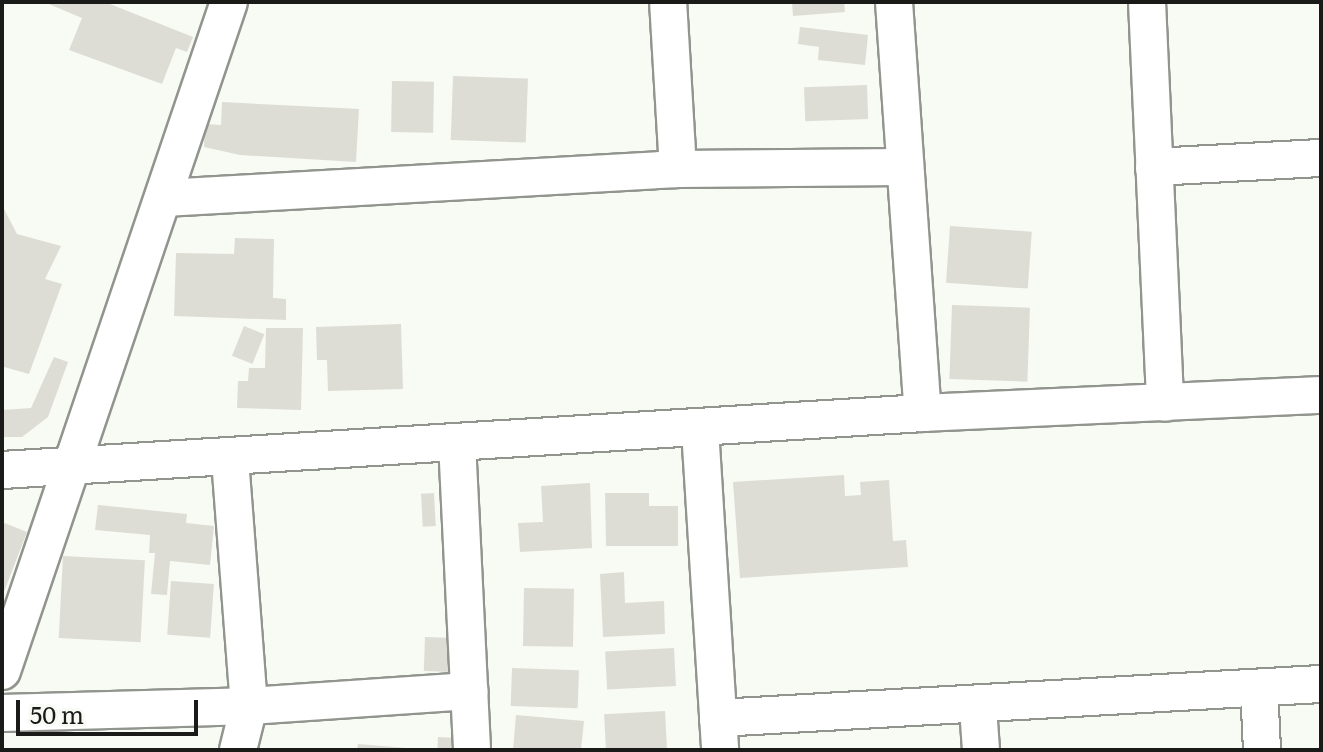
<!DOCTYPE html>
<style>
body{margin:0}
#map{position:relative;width:1323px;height:752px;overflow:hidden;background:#f7fbf4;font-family:Literata,serif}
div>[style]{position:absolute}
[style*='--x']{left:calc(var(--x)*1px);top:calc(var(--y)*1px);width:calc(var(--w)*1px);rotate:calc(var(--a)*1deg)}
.building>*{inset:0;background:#deddd5;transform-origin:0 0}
.roads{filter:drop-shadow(2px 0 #91958e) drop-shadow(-2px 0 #91958e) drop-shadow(0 2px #91958e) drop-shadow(0 -2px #91958e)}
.minor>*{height:36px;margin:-18px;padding:0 18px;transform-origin:18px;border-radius:18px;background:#fff}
span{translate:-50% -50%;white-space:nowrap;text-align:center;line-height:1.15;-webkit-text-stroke:8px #f7fbf4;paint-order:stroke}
.frame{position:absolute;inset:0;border:4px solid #1a1b19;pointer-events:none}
.scale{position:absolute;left:16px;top:700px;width:182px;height:36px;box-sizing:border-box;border:4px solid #1a1b19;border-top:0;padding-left:10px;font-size:24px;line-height:28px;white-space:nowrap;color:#1a1b19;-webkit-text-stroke:6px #f7fbf4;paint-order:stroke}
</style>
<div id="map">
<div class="building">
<i style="clip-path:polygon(44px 2px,105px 2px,193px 37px,187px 52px,176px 48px,162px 84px,69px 50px,82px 18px)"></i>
<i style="clip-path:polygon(792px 2px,844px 2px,845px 12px,793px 16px)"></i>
<i style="clip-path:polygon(800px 27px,868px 35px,865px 65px,818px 60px,819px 47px,798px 44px)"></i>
<i style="left:453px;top:76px;width:75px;height:64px;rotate:2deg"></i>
<i style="left:392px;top:81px;width:42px;height:51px;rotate:1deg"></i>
<i style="left:867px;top:85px;width:34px;height:63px;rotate:88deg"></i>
<i style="clip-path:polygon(222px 102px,359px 109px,356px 162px,240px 155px,204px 147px,205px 124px,221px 125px)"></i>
<i style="clip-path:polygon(2px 205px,17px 234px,61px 246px,45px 279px,62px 284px,29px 374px,4px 367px,2px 372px)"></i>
<i style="left:950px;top:226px;width:82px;height:57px;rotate:4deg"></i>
<i style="clip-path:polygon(235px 238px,274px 239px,273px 298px,286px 299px,286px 320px,174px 316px,176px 253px,234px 254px)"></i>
<i style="left:952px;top:305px;width:78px;height:74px;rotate:2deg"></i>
<i style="clip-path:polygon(401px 324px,403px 389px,328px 391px,327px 360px,317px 360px,316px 327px)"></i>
<i style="left:244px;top:326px;width:22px;height:32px;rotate:22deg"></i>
<i style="clip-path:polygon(266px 328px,303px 328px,301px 410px,237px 408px,238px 381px,248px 381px,249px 368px,265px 368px)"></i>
<i style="clip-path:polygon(54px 357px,68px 362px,48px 417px,22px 437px,2px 437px,2px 410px,31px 408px)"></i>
<i style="clip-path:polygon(844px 475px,845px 496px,861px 495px,860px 482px,889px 480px,893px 541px,906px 540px,908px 567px,740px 578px,733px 482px)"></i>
<i style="clip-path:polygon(590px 483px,592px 548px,520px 552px,518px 523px,543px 522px,541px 486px)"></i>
<i style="left:434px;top:493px;width:33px;height:13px;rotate:87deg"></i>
<i style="clip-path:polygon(605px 493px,649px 493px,649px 506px,678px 506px,678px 546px,606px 546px)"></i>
<i style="clip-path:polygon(98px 505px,187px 514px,186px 523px,214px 526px,210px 565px,170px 561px,167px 595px,151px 594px,155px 553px,149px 553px,150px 535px,95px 530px)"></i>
<i style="clip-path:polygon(2px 522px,27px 532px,2px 597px)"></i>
<i style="left:63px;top:556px;width:82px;height:82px;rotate:3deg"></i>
<i style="clip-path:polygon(624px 572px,625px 603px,664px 601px,665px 634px,603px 637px,600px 574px)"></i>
<i style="left:171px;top:581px;width:43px;height:54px;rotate:4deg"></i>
<i style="left:524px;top:588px;width:50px;height:58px;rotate:1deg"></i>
<i style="left:425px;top:637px;width:29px;height:34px;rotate:2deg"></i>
<i style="left:674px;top:648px;width:38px;height:69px;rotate:87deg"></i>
<i style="left:512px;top:668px;width:67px;height:38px;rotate:2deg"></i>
<i style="left:665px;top:711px;width:38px;height:61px;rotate:87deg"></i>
<i style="clip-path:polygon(516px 715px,584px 721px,581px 750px,513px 750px)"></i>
<i style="left:438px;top:737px;width:18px;height:13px;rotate:3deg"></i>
<i style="clip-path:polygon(358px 744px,406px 748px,406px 750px,357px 750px)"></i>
</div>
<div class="roads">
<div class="minor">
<i style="--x:894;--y:2;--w:412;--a:86"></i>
<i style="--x:1147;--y:2;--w:401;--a:87.4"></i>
<i style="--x:1154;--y:167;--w:167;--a:-3.1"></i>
<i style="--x:678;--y:169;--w:224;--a:-0.5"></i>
<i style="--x:164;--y:198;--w:515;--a:-3.23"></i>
<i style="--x:678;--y:169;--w:167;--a:-93.4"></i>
<i style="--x:700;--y:429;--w:322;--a:86.4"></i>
<i style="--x:457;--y:442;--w:308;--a:87.2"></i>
<i style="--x:2;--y:470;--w:923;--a:-3.54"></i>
<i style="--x:923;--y:413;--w:398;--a:-2.6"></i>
<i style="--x:2;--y:671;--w:706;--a:-71.26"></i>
<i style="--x:1259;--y:688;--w:62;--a:87.2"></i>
<i style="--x:978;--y:707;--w:43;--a:86"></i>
<i style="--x:2;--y:713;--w:247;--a:-1.6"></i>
<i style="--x:249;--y:706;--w:250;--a:-94.4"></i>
<i style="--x:718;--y:718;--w:604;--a:-3.23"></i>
<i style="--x:238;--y:750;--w:45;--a:-76"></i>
<i style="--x:249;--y:706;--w:221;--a:-3.9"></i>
</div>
</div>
<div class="frame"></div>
<div class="scale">50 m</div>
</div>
